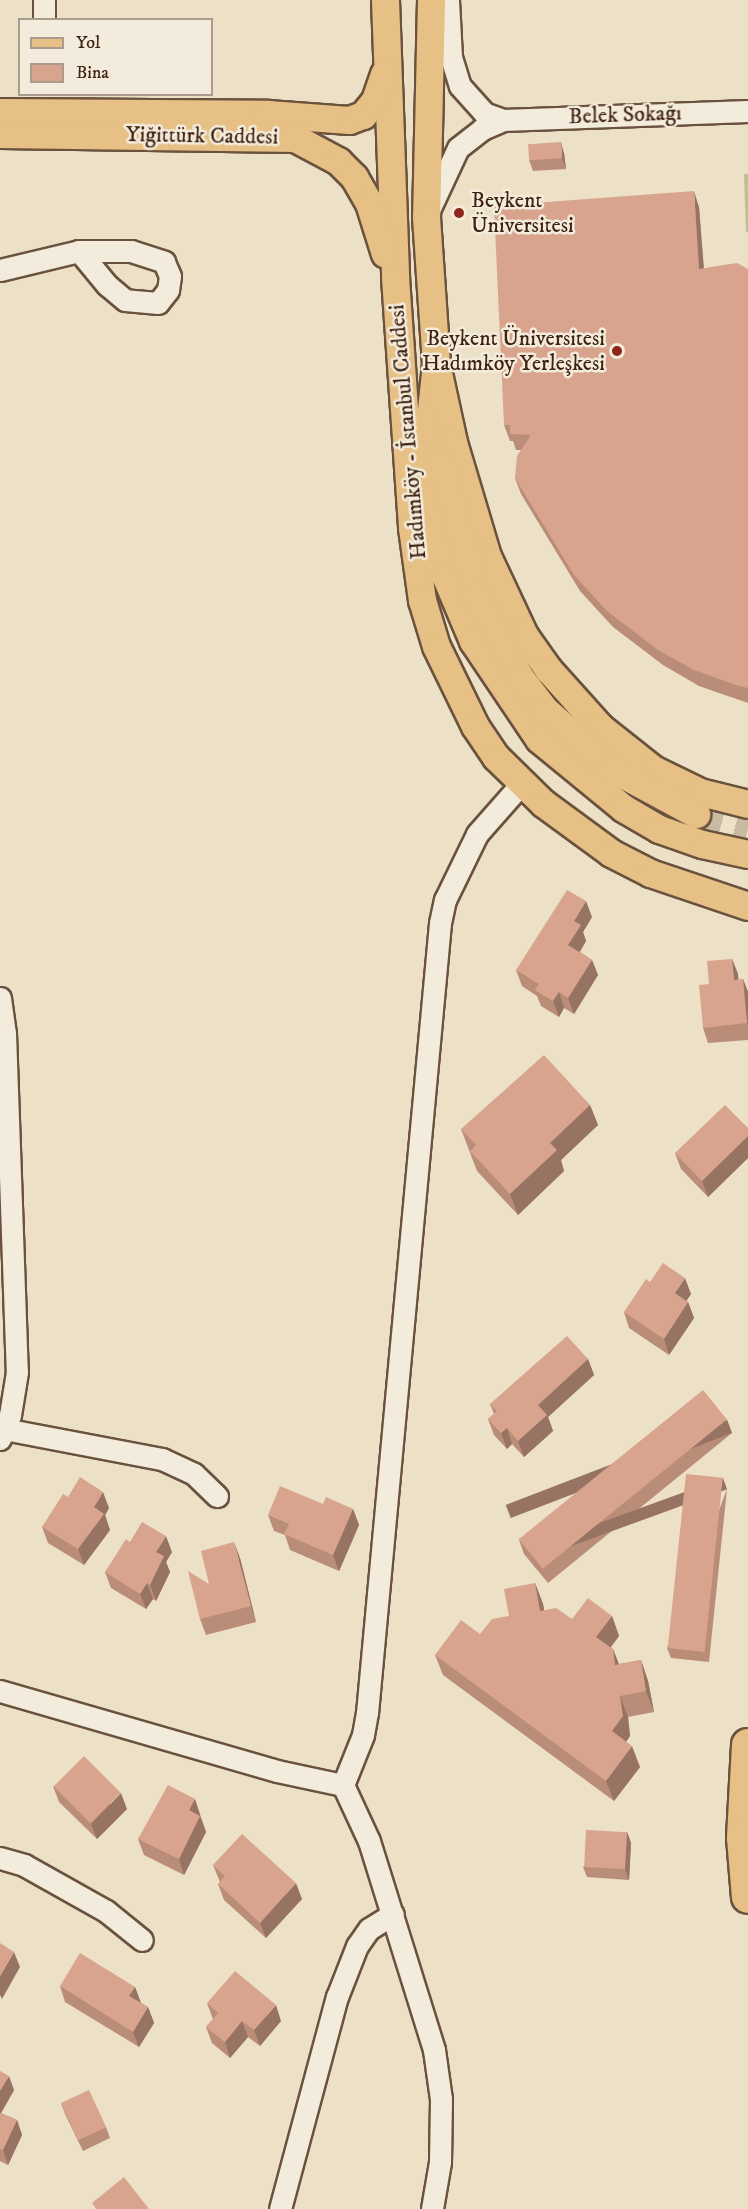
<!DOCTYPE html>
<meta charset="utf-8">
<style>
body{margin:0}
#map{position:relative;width:748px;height:2209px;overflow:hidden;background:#ece0c7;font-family:"IM FELL DW Pica",serif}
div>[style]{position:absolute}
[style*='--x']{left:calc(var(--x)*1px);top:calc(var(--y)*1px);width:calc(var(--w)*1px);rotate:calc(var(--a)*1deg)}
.green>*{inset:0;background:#bfc090}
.major-tunnel>*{height:27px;margin-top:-13.5px;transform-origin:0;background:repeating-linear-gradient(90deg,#c9baa2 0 27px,transparent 0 41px)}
.roads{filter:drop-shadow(2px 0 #6a523e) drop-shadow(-2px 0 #6a523e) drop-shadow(0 2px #6a523e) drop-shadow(0 -2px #6a523e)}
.minor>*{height:21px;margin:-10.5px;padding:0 10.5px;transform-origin:10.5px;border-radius:10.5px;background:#f3ebdb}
.major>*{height:27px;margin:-13.5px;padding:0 13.5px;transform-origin:13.5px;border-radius:13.5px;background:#e6c084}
.highway>*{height:32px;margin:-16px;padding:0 16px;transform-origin:16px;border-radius:16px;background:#e6c084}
.wall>*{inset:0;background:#ba8d79}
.shaded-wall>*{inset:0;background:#977363;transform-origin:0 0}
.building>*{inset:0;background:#d8a48d;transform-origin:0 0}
.dots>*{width:16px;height:16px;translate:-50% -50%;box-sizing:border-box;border:3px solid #f3ebdb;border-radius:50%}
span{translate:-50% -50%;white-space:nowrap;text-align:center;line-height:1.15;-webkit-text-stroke:5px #f3ebdb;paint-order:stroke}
.street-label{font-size:22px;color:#3f2210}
.poi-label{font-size:22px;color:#3f2210}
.left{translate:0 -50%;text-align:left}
.right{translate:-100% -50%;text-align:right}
.legend{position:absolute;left:18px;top:18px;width:195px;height:78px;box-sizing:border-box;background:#f3ebdb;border:2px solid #ab9b8a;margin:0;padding:8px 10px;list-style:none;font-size:18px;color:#3f2210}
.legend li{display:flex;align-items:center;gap:12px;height:30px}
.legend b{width:30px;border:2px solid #ab9b8a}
</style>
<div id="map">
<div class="green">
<i style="clip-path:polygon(744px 174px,748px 174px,748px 232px,746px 232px)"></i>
</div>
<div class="major-tunnel">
<i style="--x:696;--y:814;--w:54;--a:15.1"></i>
</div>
<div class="roads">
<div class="minor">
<i style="--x:448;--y:0;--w:57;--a:87"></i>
<i style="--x:451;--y:57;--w:30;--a:73"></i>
<i style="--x:460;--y:86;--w:36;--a:48"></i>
<i style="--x:484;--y:113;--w:20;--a:20"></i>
<i style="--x:44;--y:20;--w:20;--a:-90"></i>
<i style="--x:430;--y:208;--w:66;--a:-65"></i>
<i style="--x:458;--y:148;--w:31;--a:-38"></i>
<i style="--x:482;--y:129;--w:23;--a:-23"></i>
<i style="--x:503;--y:120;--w:245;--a:-2.1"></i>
<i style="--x:0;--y:270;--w:81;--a:-13.5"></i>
<i style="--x:79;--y:251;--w:52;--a:0"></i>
<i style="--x:131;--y:251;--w:35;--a:18"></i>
<i style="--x:164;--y:262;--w:15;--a:67"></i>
<i style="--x:170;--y:276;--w:14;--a:98"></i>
<i style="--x:168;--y:290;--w:16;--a:128"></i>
<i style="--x:158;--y:303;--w:33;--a:-175"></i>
<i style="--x:125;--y:300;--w:23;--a:-140"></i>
<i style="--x:107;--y:285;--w:44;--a:-129.5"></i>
<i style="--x:0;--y:998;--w:35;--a:82"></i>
<i style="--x:5;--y:1033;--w:339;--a:88"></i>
<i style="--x:17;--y:1372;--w:44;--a:99.2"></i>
<i style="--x:10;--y:1415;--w:26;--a:113"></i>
<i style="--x:4;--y:1429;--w:161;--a:10.8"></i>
<i style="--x:162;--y:1459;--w:35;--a:25"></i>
<i style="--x:194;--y:1474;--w:32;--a:44"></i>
<i style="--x:0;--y:1691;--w:288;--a:16.1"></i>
<i style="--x:277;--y:1771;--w:67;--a:12"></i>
<i style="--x:343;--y:1785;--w:54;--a:-68.2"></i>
<i style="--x:363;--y:1735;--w:22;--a:-80"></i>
<i style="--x:367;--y:1713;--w:793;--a:-84.72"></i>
<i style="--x:440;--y:923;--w:24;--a:-78"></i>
<i style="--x:445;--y:900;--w:73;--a:-64.1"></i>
<i style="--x:477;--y:834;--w:68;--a:-48.6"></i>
<i style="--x:343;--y:1785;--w:62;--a:65.1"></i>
<i style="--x:369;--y:1841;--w:219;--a:72.7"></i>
<i style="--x:434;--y:2050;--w:49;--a:81.9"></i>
<i style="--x:441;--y:2099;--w:63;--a:90.9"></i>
<i style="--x:440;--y:2162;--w:48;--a:99.7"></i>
<i style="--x:0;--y:1858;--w:25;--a:16"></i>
<i style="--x:24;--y:1865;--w:94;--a:29.3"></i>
<i style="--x:106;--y:1911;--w:46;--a:38.9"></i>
<i style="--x:280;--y:2209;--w:220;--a:-75"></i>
<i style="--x:337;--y:1997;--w:55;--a:-68.6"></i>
<i style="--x:357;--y:1946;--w:21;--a:-55"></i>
<i style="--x:369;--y:1929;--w:28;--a:-32"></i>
</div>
<div class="major">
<i style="--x:385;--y:0;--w:277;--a:87.9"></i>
<i style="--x:395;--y:277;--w:252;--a:86.1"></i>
<i style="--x:412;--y:528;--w:73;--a:82.1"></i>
<i style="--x:422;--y:600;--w:48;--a:73.1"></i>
<i style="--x:436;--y:646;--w:89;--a:64"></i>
<i style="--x:475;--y:726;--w:37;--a:56"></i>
<i style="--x:496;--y:757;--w:66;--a:44.4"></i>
<i style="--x:543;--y:803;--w:84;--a:36.3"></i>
<i style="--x:611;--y:853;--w:44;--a:27.1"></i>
<i style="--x:650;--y:873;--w:103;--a:18.6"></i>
<i style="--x:431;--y:0;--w:217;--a:91.3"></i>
<i style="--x:426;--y:217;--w:147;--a:86.1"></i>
<i style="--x:436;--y:364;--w:91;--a:96.3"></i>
<i style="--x:426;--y:454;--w:39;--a:89"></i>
<i style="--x:427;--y:493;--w:84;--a:77.6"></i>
<i style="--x:445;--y:575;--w:72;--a:67"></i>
<i style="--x:473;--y:641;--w:118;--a:56"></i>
<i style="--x:539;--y:739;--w:109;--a:39.4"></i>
<i style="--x:623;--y:808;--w:42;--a:30.3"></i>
<i style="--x:659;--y:829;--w:46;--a:19.2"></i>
<i style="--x:702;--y:844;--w:47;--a:12.3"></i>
<i style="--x:0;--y:112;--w:268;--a:0.4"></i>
<i style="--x:268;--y:114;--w:81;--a:4.2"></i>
<i style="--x:349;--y:120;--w:15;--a:-20"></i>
<i style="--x:363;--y:115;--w:19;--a:-51"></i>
<i style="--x:375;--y:100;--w:28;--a:-71"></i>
<i style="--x:0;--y:134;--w:295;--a:0.8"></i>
<i style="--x:295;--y:138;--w:49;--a:28.1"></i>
<i style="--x:338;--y:161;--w:23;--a:45"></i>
<i style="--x:354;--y:177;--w:30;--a:60"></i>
<i style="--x:369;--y:203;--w:53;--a:72.6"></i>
<i style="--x:438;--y:373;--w:71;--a:77.7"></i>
<i style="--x:453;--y:442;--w:119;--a:73.4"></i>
<i style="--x:487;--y:556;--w:87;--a:64.9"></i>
<i style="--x:524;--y:635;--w:42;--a:54.8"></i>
<i style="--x:548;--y:669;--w:78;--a:48.1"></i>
<i style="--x:600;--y:727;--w:68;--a:38.4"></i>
<i style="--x:653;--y:769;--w:52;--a:26.1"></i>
<i style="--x:700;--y:792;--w:49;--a:14"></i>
<i style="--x:441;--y:461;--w:139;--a:75.5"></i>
<i style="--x:476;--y:596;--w:91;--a:61.7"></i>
<i style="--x:519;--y:676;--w:43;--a:52.6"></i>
<i style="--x:545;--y:710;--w:88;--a:41.3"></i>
<i style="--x:611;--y:768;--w:97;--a:28.4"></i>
</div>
<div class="highway">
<i style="--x:748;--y:1745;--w:93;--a:93.1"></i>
<i style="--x:743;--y:1838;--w:59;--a:85.2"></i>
</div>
</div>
<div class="wall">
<i style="clip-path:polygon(564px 153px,566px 169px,533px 171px,529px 160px)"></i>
<i style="clip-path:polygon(699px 207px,704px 269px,748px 269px,748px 703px,699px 686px,663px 665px,613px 627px,580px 591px,521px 494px,515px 478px,521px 450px,516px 450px,513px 441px,510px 441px,504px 425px)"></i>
<i style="clip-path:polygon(592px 917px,583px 932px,586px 941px,580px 952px,592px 960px,598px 975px,574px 1014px,564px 1008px,559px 1017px,541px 1006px,537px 996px,522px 986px,516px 970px)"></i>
<i style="clip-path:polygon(732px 959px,738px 974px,738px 980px,743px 979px,748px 992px,748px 1040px,708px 1043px,703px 1028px,709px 984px)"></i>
<i style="clip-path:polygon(590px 1105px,598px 1125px,561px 1160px,564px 1171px,518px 1215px,477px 1171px,461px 1129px)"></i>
<i style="clip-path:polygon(748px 1128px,748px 1158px,708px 1197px,681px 1169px,675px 1153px)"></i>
<i style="clip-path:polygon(650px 1282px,691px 1294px,686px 1301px,688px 1302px,694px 1318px,669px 1355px,629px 1328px,624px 1312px)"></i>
<i style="clip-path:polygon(588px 1359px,594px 1375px,548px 1417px,553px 1431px,524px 1457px,512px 1444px,507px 1449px,494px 1435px,488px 1419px,494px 1414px,490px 1404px)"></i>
<i style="clip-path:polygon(727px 1420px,732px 1433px,548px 1583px,524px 1554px,519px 1540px)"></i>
<i style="clip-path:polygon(727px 1489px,709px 1662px,671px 1658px,667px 1648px)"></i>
<i style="clip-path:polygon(68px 1497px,109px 1508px,105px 1515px,110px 1530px,84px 1565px,48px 1543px,42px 1527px)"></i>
<i style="clip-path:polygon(323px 1504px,353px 1509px,359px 1525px,339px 1571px,290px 1550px,285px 1535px,274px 1531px,268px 1515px)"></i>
<i style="clip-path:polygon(130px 1542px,172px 1552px,166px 1562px,170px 1572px,156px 1601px,153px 1599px,146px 1609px,111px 1588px,105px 1572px)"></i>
<i style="clip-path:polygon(240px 1558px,256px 1622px,206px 1635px,200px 1619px,209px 1584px)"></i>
<i style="clip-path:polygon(535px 1583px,543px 1604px,544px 1610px,572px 1619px,612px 1616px,619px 1636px,611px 1647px,613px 1649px,619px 1664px,641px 1660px,648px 1681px,654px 1712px,628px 1717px,630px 1736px,626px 1742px,640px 1767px,614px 1801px,443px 1675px,435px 1655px,480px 1634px,509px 1616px)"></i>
<i style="clip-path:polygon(53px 1786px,127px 1809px,97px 1839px,59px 1802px)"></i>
<i style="clip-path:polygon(195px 1799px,206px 1832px,184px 1875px,144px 1855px,138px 1839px)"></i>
<i style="clip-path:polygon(627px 1832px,631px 1843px,629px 1880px,587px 1877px,583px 1867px)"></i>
<i style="clip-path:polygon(213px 1865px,302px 1899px,266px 1938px,224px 1900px,218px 1884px,220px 1882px)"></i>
<i style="clip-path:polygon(60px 1986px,135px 1987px,141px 2003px,148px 2007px,154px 2023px,139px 2047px,65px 2002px)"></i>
<i style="clip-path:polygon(207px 2003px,281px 2021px,260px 2046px,248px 2037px,230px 2058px,212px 2043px,206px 2027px,213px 2019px)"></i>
<i style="clip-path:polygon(0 2071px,14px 2090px,1px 2113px,17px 2120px,22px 2135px,8px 2165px,0 2161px)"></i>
<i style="clip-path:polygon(61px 2103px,106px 2127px,110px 2138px,83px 2151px,65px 2114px)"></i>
</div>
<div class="shaded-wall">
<i style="clip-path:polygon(561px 142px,564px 153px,566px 169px,562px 158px)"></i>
<i style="clip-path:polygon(694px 191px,699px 207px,705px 285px,699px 269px)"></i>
<i style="clip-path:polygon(586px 901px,592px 917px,583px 932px,586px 941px,574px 961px,568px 945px,574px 921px)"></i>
<i style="clip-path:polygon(732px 959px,738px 974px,740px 996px,734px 980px)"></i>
<i style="clip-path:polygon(592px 960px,598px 975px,574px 1014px,568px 998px)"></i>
<i style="clip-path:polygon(743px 979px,748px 992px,748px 1025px,747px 1023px)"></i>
<i style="clip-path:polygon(559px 992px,564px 1008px,559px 1017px,553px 1001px)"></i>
<i style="clip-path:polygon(590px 1105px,598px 1125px,561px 1160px,564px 1171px,518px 1215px,510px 1194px,550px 1143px)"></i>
<i style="clip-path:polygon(748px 1136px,748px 1158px,708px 1197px,702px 1181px)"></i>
<i style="clip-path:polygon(685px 1278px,691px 1294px,681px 1309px,675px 1293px)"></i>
<i style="clip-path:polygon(688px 1302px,694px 1318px,669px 1355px,664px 1339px)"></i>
<i style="clip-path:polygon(588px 1359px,594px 1375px,548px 1417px,553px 1431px,524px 1457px,518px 1441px,538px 1405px)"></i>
<i style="left:727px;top:1420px;width:14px;height:237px;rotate:69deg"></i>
<i style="clip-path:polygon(507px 1428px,512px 1444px,507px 1449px,501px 1433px)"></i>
<i style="left:723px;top:1478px;width:12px;height:174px;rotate:70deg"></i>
<i style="clip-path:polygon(103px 1492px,109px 1508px,105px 1515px,110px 1530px,84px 1565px,78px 1549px,94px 1507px)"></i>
<i style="clip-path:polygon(353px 1509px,359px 1525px,339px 1571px,333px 1555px)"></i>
<i style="clip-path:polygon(166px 1536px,172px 1552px,166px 1562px,170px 1572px,156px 1601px,150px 1585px,156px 1552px)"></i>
<i style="clip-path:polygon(234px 1542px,240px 1558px,256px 1622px,251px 1606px)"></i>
<i style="clip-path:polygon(147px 1583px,153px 1599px,146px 1609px,140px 1594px)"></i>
<i style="clip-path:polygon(535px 1583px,543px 1604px,548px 1631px,540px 1611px)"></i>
<i style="clip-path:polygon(612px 1616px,619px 1636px,603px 1657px,596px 1637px)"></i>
<i style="clip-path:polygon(613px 1649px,621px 1670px,615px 1665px)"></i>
<i style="clip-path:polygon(641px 1660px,648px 1681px,654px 1712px,646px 1691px)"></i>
<i style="clip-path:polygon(620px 1696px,628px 1717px,630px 1736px,619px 1751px,612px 1731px)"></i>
<i style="clip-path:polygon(632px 1746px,640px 1767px,614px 1801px,606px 1781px)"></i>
<i style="clip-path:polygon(121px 1793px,127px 1809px,97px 1839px,91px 1824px)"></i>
<i style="clip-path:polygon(195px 1799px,200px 1815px,195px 1826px,189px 1810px)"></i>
<i style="clip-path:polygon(200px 1816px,206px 1832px,184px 1875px,179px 1859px)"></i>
<i style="clip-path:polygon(627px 1832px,631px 1843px,629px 1880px,625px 1869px)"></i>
<i style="clip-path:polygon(296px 1883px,302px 1899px,266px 1938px,260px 1923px)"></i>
<i style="clip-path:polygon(14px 1952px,20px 1967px,2px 1999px,0 1995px,0 1976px)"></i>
<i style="clip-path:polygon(135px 1987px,141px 2003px,129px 1996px)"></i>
<i style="clip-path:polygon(276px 2005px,281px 2021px,260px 2046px,254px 2030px)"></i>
<i style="clip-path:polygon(148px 2007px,154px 2023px,139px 2047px,133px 2032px)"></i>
<i style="clip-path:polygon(242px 2021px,248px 2037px,230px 2058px,225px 2042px)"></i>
<i style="clip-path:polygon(9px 2076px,14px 2090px,0 2115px,0 2091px)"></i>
<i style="clip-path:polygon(17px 2120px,22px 2135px,8px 2165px,3px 2150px)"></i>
</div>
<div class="building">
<i style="left:561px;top:142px;width:16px;height:33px;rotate:86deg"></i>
<i style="clip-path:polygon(694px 191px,699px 269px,737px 263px,748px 269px,748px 688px,739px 686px,694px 670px,658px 650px,607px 611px,574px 575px,515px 478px,517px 456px,531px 435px,510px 434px,510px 425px,504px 425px,494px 206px)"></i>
<i style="clip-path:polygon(567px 890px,586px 901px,574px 921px,581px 925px,568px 945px,592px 960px,568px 998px,559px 992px,553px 1001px,535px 990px,539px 984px,516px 970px)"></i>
<i style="clip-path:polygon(732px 959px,734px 980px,743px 979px,747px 1023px,703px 1028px,699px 985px,709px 984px,707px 961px)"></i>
<i style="clip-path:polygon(544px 1055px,590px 1105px,550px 1143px,557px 1150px,510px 1194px,470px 1151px,476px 1145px,461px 1129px)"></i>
<i style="clip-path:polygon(725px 1105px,748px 1128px,748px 1136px,702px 1181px,675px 1153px)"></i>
<i style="clip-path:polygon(663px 1263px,685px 1278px,675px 1293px,688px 1302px,664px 1339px,624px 1312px,646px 1279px,650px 1282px)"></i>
<i style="clip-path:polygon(567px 1336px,588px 1359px,538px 1405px,547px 1415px,518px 1441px,507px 1428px,501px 1433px,488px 1419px,497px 1411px,490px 1404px)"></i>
<i style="left:703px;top:1390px;width:38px;height:237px;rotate:51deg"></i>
<i style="left:686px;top:1474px;width:37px;height:175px;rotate:6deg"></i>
<i style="clip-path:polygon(80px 1477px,103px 1492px,94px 1507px,104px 1514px,78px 1549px,42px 1527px,63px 1494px,68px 1497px)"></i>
<i style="clip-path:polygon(280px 1486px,323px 1504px,326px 1497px,353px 1509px,333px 1555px,284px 1534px,289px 1524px,268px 1515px)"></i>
<i style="clip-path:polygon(142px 1522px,166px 1536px,156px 1552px,164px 1556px,150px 1585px,147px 1583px,140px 1594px,105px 1572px,126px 1539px,130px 1542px)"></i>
<i style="clip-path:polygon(234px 1542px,251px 1606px,200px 1619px,188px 1571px,209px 1584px,201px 1551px)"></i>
<i style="clip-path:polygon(535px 1583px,540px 1611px,556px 1608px,572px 1619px,588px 1598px,612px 1616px,596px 1637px,613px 1649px,615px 1665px,641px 1660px,646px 1691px,620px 1696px,623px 1716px,612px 1731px,632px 1746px,606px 1781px,435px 1655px,461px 1620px,480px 1634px,492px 1619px,509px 1616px,504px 1589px)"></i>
<i style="left:84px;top:1756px;width:52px;height:43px;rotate:45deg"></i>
<i style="clip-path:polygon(168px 1785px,195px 1799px,189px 1810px,200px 1816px,179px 1859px,138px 1839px)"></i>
<i style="left:586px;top:1830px;width:41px;height:37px;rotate:3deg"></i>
<i style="clip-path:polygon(242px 1834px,296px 1883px,260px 1923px,218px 1884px,225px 1876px,213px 1865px)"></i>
<i style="clip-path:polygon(0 1943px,14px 1952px,0 1976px)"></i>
<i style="clip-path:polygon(80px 1953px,135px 1987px,129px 1996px,148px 2007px,133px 2032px,60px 1986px)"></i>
<i style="clip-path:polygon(235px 1971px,276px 2005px,254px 2030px,242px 2021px,225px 2042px,206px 2027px,218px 2013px,207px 2003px)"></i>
<i style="clip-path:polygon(0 2071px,9px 2076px,0 2091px)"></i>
<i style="left:89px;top:2090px;width:41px;height:31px;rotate:65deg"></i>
<i style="clip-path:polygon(0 2113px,17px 2120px,3px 2150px,0 2149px)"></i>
<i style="clip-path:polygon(124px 2177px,149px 2209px,96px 2209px,92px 2203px)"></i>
</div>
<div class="dots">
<i style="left:459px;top:213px;background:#8f2418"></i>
<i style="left:617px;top:351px;background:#8f2418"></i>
</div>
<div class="street-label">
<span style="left:625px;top:115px;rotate:-2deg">Belek Sokağı</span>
<span style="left:202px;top:136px;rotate:1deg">Yiğittürk Caddesi</span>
<span style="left:408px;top:432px;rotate:-95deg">Hadımköy - İstanbul Caddesi</span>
</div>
<div class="poi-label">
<span class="left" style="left:471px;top:213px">Beykent<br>Üniversitesi</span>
<span class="right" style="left:605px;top:351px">Beykent Üniversitesi<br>Hadımköy Yerleşkesi</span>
</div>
<ul class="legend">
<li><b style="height:8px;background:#e6c084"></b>Yol</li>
<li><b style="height:16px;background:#d8a48d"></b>Bina</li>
</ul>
</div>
